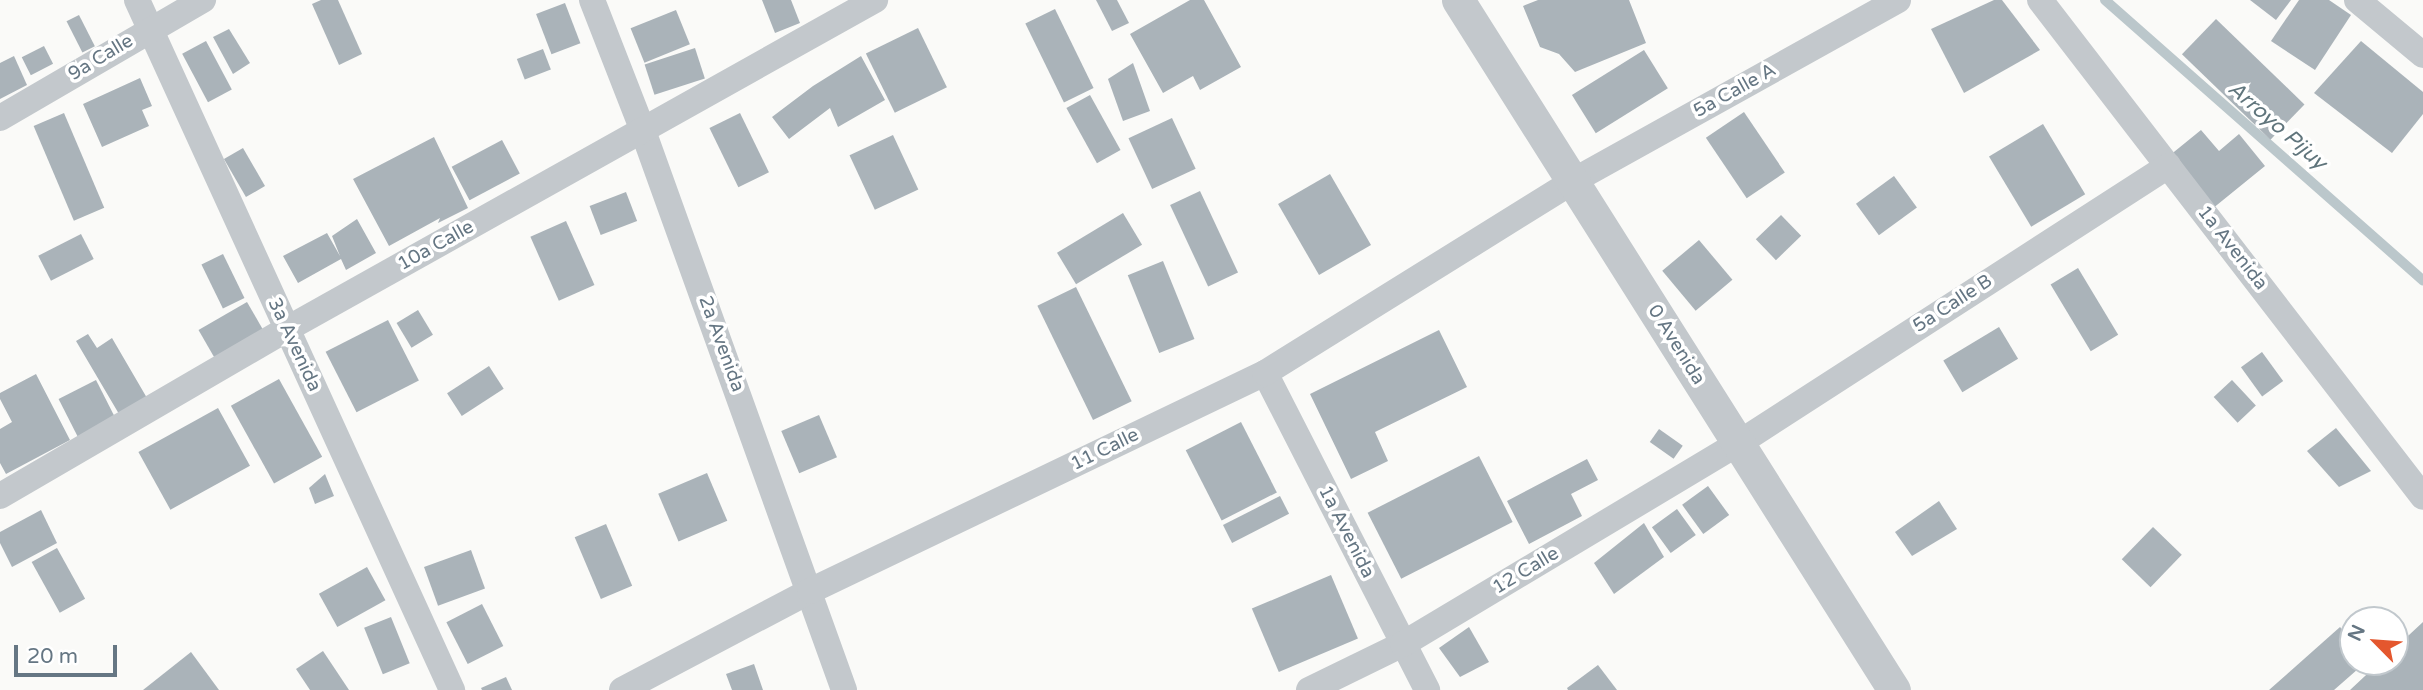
<!DOCTYPE html>
<style>
body{margin:0}
#map{position:relative;width:2423px;height:690px;overflow:hidden;background:#fafaf8;font-family:"Varela Round",sans-serif}
div>[style]{position:absolute}
[style*='--x']{left:calc(var(--x)*1px);top:calc(var(--y)*1px);width:calc(var(--w)*1px);rotate:calc(var(--a)*1deg)}
.stream>*{height:10px;margin:-5px;padding:0 5px;transform-origin:5px;border-radius:5px;background:#bbc7cb}
.building>*{inset:0;background:#aab3b9;transform-origin:0 0}
.minor>*{height:26px;margin:-13px;padding:0 13px;transform-origin:13px;border-radius:13px;background:#c3c8cc}
.tertiary>*{height:33px;margin:-16.5px;padding:0 16.5px;transform-origin:16.5px;border-radius:16.5px;background:#c3c8cc}
span{translate:-50% -50%;white-space:nowrap;text-align:center;line-height:1.15;-webkit-text-stroke:7px #fff;paint-order:stroke}
.street-label{font-size:19px;color:#657683}
.water-label{font-size:21px;color:#60757c;font-style:italic}
.north{position:absolute;left:2339px;top:606px;width:70px;height:70px;box-sizing:border-box;background:#fff;border:2px solid #c1c8cd;border-radius:50%;rotate:295deg;font-size:19px;font-weight:700;line-height:28px;text-align:center;color:#657683}
.north::after{content:'';display:block;margin:auto;width:24px;height:32px;background:#e4572e;clip-path:polygon(50% 0,100% 100%,50% 72%,0 100%)}
.scale{position:absolute;left:14px;top:645px;width:103px;height:32px;box-sizing:border-box;border:4px solid #657683;border-top:0;padding-left:9px;font-size:21px;line-height:24px;white-space:nowrap;color:#657683;-webkit-text-stroke:5px #fff;paint-order:stroke}
</style>
<div id="map">
<div class="stream">
<i style="--x:2105;--y:0;--w:424;--a:41.4"></i>
</div>
<div class="building">
<i style="clip-path:polygon(321px 0,338px 0,362px 54px,339px 65px,312px 4px)"></i>
<i style="clip-path:polygon(762px 0,791px 0,800px 23px,775px 33px)"></i>
<i style="clip-path:polygon(1096px 0,1117px 0,1129px 23px,1112px 31px)"></i>
<i style="clip-path:polygon(1190px 0,1204px 0,1241px 67px,1200px 90px,1193px 76px,1163px 93px,1130px 34px)"></i>
<i style="clip-path:polygon(1538px 0,1629px 0,1646px 43px,1575px 72px,1559px 54px,1540px 47px,1523px 6px)"></i>
<i style="clip-path:polygon(1994px 0,2002px 0,2040px 50px,1964px 93px,1931px 29px)"></i>
<i style="clip-path:polygon(2250px 0,2291px 0,2276px 20px)"></i>
<i style="clip-path:polygon(2299px 0,2329px 0,2351px 15px,2315px 70px,2271px 41px)"></i>
<i style="left:565px;top:3px;width:43px;height:31px;rotate:69deg"></i>
<i style="left:1055px;top:9px;width:88px;height:33px;rotate:64deg"></i>
<i style="left:676px;top:10px;width:37px;height:49px;rotate:68deg"></i>
<i style="left:79px;top:15px;width:35px;height:14px;rotate:63deg"></i>
<i style="left:2216px;top:19px;width:123px;height:49px;rotate:44deg"></i>
<i style="left:918px;top:28px;width:66px;height:58px;rotate:64deg"></i>
<i style="clip-path:polygon(229px 29px,250px 63px,233px 74px,213px 37px)"></i>
<i style="left:206px;top:41px;width:55px;height:27px;rotate:62deg"></i>
<i style="clip-path:polygon(2361px 41px,2423px 92px,2423px 114px,2392px 153px,2314px 93px)"></i>
<i style="left:44px;top:46px;width:20px;height:25px;rotate:63deg"></i>
<i style="left:695px;top:48px;width:32px;height:53px;rotate:72deg"></i>
<i style="left:543px;top:49px;width:22px;height:28px;rotate:69deg"></i>
<i style="left:1644px;top:50px;width:45px;height:85px;rotate:58deg"></i>
<i style="clip-path:polygon(14px 56px,27px 85px,0 99px,0 63px)"></i>
<i style="clip-path:polygon(861px 56px,885px 100px,838px 127px,830px 108px,789px 139px,772px 117px,813px 86px)"></i>
<i style="clip-path:polygon(1133px 63px,1150px 111px,1123px 121px,1108px 79px)"></i>
<i style="clip-path:polygon(140px 78px,152px 106px,142px 110px,149px 126px,102px 147px,83px 104px)"></i>
<i style="left:1090px;top:95px;width:63px;height:27px;rotate:61deg"></i>
<i style="left:1744px;top:112px;width:73px;height:46px;rotate:56deg"></i>
<i style="left:64px;top:113px;width:103px;height:33px;rotate:67deg"></i>
<i style="left:740px;top:113px;width:66px;height:34px;rotate:64deg"></i>
<i style="left:1172px;top:118px;width:56px;height:48px;rotate:65deg"></i>
<i style="left:2043px;top:124px;width:82px;height:63px;rotate:59deg"></i>
<i style="clip-path:polygon(2201px 130px,2219px 151px,2239px 134px,2265px 166px,2212px 209px,2169px 156px)"></i>
<i style="left:893px;top:135px;width:60px;height:48px;rotate:65deg"></i>
<i style="clip-path:polygon(434px 137px,468px 208px,438px 223px,440px 218px,389px 246px,353px 179px)"></i>
<i style="left:502px;top:140px;width:38px;height:57px;rotate:62deg"></i>
<i style="left:243px;top:148px;width:44px;height:22px;rotate:60deg"></i>
<i style="left:1330px;top:174px;width:82px;height:60px;rotate:60deg"></i>
<i style="left:1894px;top:176px;width:39px;height:47px;rotate:54deg"></i>
<i style="left:1200px;top:191px;width:90px;height:33px;rotate:65deg"></i>
<i style="left:626px;top:192px;width:31px;height:39px;rotate:69deg"></i>
<i style="left:1123px;top:213px;width:37px;height:77px;rotate:59deg"></i>
<i style="left:1781px;top:215px;width:29px;height:35px;rotate:46deg"></i>
<i style="clip-path:polygon(357px 219px,376px 253px,346px 270px,341px 259px,298px 283px,283px 256px,327px 233px,340px 256px,332px 236px)"></i>
<i style="left:566px;top:221px;width:70px;height:39px;rotate:66deg"></i>
<i style="left:81px;top:234px;width:28px;height:48px;rotate:63deg"></i>
<i style="left:1699px;top:240px;width:52px;height:48px;rotate:50deg"></i>
<i style="left:223px;top:254px;width:49px;height:24px;rotate:64deg"></i>
<i style="left:1163px;top:261px;width:84px;height:38px;rotate:68deg"></i>
<i style="left:2078px;top:268px;width:78px;height:32px;rotate:59deg"></i>
<i style="left:1076px;top:287px;width:127px;height:43px;rotate:64deg"></i>
<i style="left:247px;top:302px;width:36px;height:56px;rotate:60deg"></i>
<i style="left:418px;top:310px;width:29px;height:25px;rotate:59deg"></i>
<i style="left:388px;top:320px;width:68px;height:70px;rotate:63deg"></i>
<i style="left:1999px;top:327px;width:37px;height:65px;rotate:59deg"></i>
<i style="clip-path:polygon(1439px 330px,1467px 387px,1375px 432px,1388px 461px,1351px 479px,1310px 394px)"></i>
<i style="clip-path:polygon(88px 334px,97px 348px,112px 338px,147px 398px,119px 414px,76px 341px)"></i>
<i style="left:2262px;top:352px;width:36px;height:26px;rotate:54deg"></i>
<i style="left:489px;top:366px;width:27px;height:50px;rotate:57deg"></i>
<i style="clip-path:polygon(36px 374px,70px 440px,6px 474px,0 463px,0 429px,12px 422px,0 399px,0 393px)"></i>
<i style="left:279px;top:379px;width:89px;height:55px;rotate:61deg"></i>
<i style="left:96px;top:380px;width:42px;height:42px;rotate:63deg"></i>
<i style="left:2232px;top:380px;width:35px;height:25px;rotate:47deg"></i>
<i style="left:218px;top:408px;width:66px;height:91px;rotate:61deg"></i>
<i style="left:819px;top:415px;width:46px;height:41px;rotate:67deg"></i>
<i style="left:1241px;top:422px;width:79px;height:62px;rotate:63deg"></i>
<i style="clip-path:polygon(2336px 428px,2371px 471px,2339px 487px,2307px 451px)"></i>
<i style="left:1659px;top:429px;width:29px;height:16px;rotate:35deg"></i>
<i style="left:1479px;top:456px;width:74px;height:125px;rotate:63deg"></i>
<i style="clip-path:polygon(1587px 459px,1598px 480px,1571px 494px,1582px 516px,1529px 544px,1507px 501px)"></i>
<i style="left:707px;top:473px;width:52px;height:53px;rotate:67deg"></i>
<i style="clip-path:polygon(325px 474px,334px 496px,315px 504px,309px 488px)"></i>
<i style="left:1708px;top:486px;width:36px;height:32px;rotate:54deg"></i>
<i style="left:1280px;top:496px;width:20px;height:64px;rotate:63deg"></i>
<i style="clip-path:polygon(1939px 501px,1957px 529px,1912px 556px,1895px 532px)"></i>
<i style="left:1677px;top:509px;width:32px;height:31px;rotate:54deg"></i>
<i style="clip-path:polygon(41px 510px,57px 543px,12px 567px,0 543px,0 532px)"></i>
<i style="clip-path:polygon(1644px 523px,1664px 557px,1614px 594px,1594px 563px)"></i>
<i style="left:606px;top:524px;width:67px;height:34px;rotate:67deg"></i>
<i style="left:2153px;top:527px;width:40px;height:45px;rotate:44deg"></i>
<i style="left:57px;top:548px;width:58px;height:29px;rotate:61deg"></i>
<i style="left:471px;top:550px;width:41px;height:50px;rotate:70deg"></i>
<i style="left:367px;top:567px;width:38px;height:55px;rotate:61deg"></i>
<i style="left:1331px;top:575px;width:69px;height:86px;rotate:67deg"></i>
<i style="left:482px;top:604px;width:47px;height:40px;rotate:63deg"></i>
<i style="left:391px;top:617px;width:50px;height:29px;rotate:68deg"></i>
<i style="clip-path:polygon(2423px 622px,2423px 690px,2350px 690px,2380px 662px,2395px 662px,2395px 648px)"></i>
<i style="clip-path:polygon(1469px 627px,1489px 662px,1460px 677px,1439px 648px)"></i>
<i style="clip-path:polygon(2340px 627px,2353px 641px,2353px 662px,2366px 662px,2334px 690px,2269px 690px)"></i>
<i style="clip-path:polygon(323px 651px,349px 690px,310px 690px,296px 669px)"></i>
<i style="clip-path:polygon(191px 652px,219px 690px,143px 690px)"></i>
<i style="clip-path:polygon(754px 664px,763px 690px,732px 690px,726px 674px)"></i>
<i style="clip-path:polygon(1598px 665px,1617px 690px,1568px 690px,1567px 688px)"></i>
<i style="clip-path:polygon(506px 677px,512px 690px,482px 690px,481px 688px)"></i>
</div>
<div class="minor">
<i style="--x:137;--y:0;--w:759;--a:65.46"></i>
<i style="--x:592;--y:0;--w:141;--a:68.7"></i>
<i style="--x:643;--y:131;--w:594;--a:70.22"></i>
<i style="--x:2040;--y:0;--w:627;--a:52.38"></i>
<i style="--x:2357;--y:0;--w:86;--a:39.8"></i>
<i style="--x:0;--y:118;--w:235;--a:-30.2"></i>
<i style="--x:1265;--y:373;--w:356;--a:62.9"></i>
<i style="--x:0;--y:496;--w:332;--a:-30.2"></i>
<i style="--x:287;--y:329;--w:674;--a:-29.23"></i>
<i style="--x:622;--y:690;--w:212;--a:-27.8"></i>
<i style="--x:810;--y:591;--w:505;--a:-25.6"></i>
<i style="--x:1265;--y:373;--w:363;--a:-31.9"></i>
<i style="--x:1573;--y:181;--w:372;--a:-29.1"></i>
<i style="--x:1309;--y:690;--w:105;--a:-26.1"></i>
<i style="--x:1403;--y:644;--w:392;--a:-30.9"></i>
<i style="--x:1739;--y:443;--w:511;--a:-32.85"></i>
</div>
<div class="tertiary">
<i style="--x:1458;--y:0;--w:816;--a:57.71"></i>
</div>
<div class="street-label">
<span style="left:101px;top:58px;rotate:-31deg">9a Calle</span>
<span style="left:1735px;top:91px;rotate:-29deg">5a Calle A</span>
<span style="left:436px;top:246px;rotate:-29deg">10a Calle</span>
<span style="left:2232px;top:248px;rotate:52deg">1a Avenida</span>
<span style="left:1953px;top:304px;rotate:-33deg">5a Calle B</span>
<span style="left:721px;top:344px;rotate:70deg">2a Avenida</span>
<span style="left:294px;top:345px;rotate:65deg">3a Avenida</span>
<span style="left:1676px;top:345px;rotate:58deg">0 Avenida</span>
<span style="left:1105px;top:450px;rotate:-26deg">11 Calle</span>
<span style="left:1346px;top:532px;rotate:63deg">1a Avenida</span>
<span style="left:1526px;top:571px;rotate:-31deg">12 Calle</span>
</div>
<div class="water-label">
<span style="left:2277px;top:126px;rotate:41deg">Arroyo Pijuy</span>
</div>
<div class="north">N</div>
<div class="scale">20 m</div>
</div>
